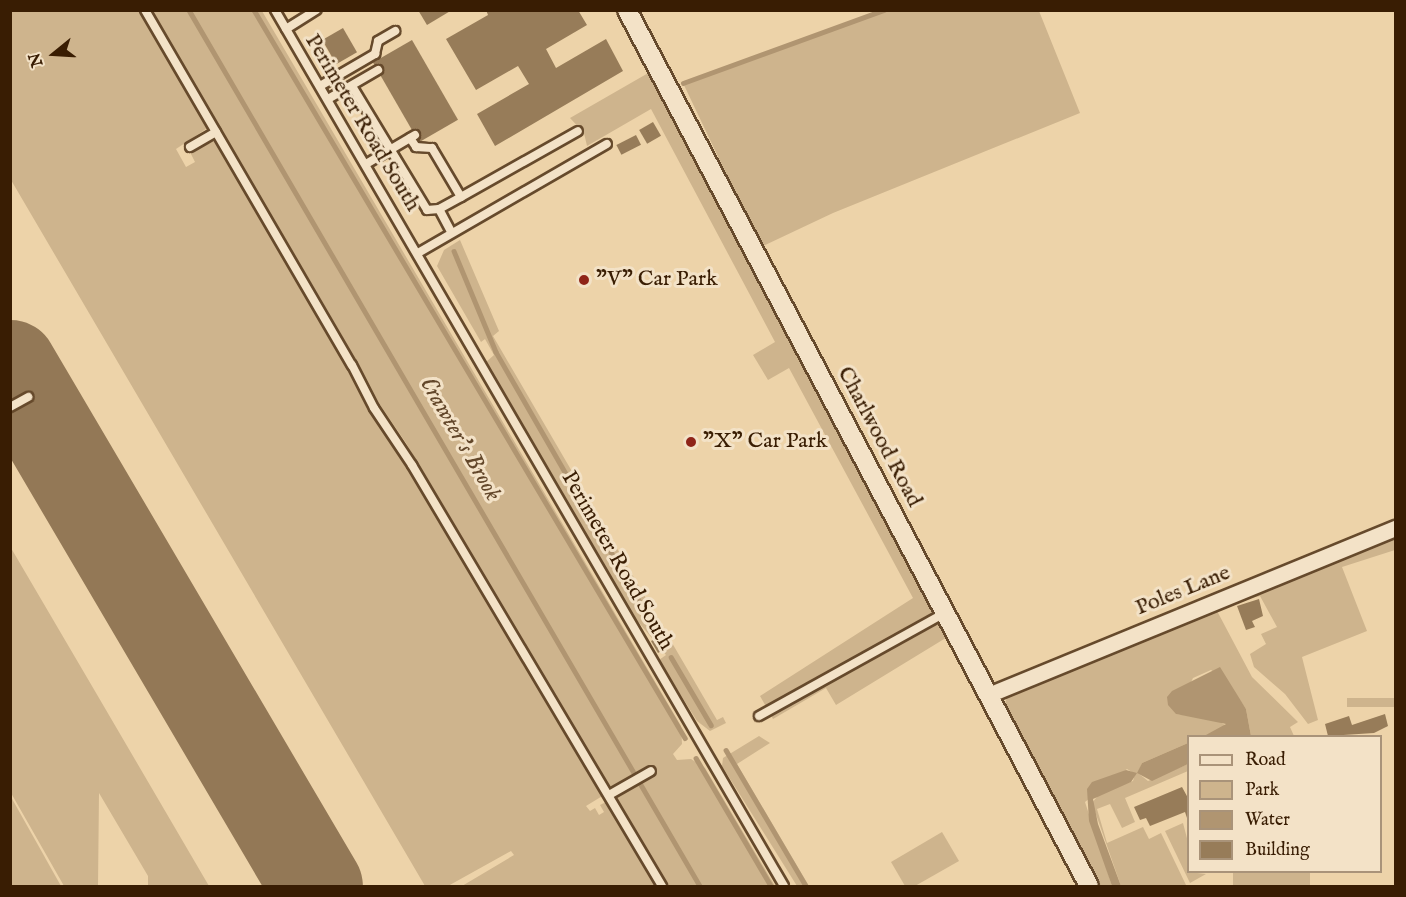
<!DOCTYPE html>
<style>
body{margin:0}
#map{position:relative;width:1406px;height:897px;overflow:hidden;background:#edd3a9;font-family:"IM FELL English",serif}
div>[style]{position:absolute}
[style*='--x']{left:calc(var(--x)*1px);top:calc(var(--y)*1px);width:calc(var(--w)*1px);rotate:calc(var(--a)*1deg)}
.green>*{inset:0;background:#ceb48d;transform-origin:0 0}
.water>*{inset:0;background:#b09571}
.stream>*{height:4.5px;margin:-2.25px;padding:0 2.25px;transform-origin:2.25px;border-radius:2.25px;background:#b09571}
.taxiway>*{height:38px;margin:-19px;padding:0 19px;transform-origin:19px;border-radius:19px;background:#937856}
.runway>*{height:93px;margin:-46.5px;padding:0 46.5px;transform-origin:46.5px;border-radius:46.5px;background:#937856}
.building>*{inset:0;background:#977c59;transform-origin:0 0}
.roads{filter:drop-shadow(2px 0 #664a2c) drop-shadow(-2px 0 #664a2c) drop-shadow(0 2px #664a2c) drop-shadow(0 -2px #664a2c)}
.service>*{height:8px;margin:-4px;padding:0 4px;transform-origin:4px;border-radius:4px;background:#f3e2c7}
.minor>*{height:15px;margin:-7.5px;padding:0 7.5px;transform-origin:7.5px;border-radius:7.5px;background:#f3e2c7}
.tertiary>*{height:18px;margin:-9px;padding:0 9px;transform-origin:9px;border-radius:9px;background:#f3e2c7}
.dots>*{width:16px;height:16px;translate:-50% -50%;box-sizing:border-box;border:3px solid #f3e2c7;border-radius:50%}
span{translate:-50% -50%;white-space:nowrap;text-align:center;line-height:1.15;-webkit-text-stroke:6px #f3e2c7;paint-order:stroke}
.street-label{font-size:22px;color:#391d03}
.poi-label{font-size:22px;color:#391d03}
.left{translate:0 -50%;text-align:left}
.water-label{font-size:24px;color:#63472a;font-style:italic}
.frame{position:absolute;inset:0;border:12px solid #391d03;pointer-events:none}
.legend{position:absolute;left:1187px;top:735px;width:195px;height:138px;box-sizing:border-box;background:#f3e2c7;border:2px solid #a99379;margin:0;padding:8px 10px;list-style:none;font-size:18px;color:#391d03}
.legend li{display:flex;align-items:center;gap:12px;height:30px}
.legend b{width:30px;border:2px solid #a99379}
.north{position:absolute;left:24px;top:24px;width:60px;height:60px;-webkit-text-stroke:4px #f3e2c7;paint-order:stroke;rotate:252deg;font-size:16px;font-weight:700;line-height:24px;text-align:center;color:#391d03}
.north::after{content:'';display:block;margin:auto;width:21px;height:27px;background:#391d03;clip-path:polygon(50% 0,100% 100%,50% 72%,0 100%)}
</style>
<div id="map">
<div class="green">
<i style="clip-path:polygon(10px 11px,142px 11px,209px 127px,176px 149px,186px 167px,195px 162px,190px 152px,217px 140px,604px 795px,586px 806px,590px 811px,595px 808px,599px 815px,604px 812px,600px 805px,608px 801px,658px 886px,462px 886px,514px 855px,511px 851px,448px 886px,425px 886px,11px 180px)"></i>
<i style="clip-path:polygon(151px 11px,262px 11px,681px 726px,682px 744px,673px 754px,677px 760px,691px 759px,705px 768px,775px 886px,666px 886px,617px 800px,619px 794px,652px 775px,649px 768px,615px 787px,608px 786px,406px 443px,368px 387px,340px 332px)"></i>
<i style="clip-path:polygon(884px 11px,1039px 11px,1080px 113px,833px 213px,761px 247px,683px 83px)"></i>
<i style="clip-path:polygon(650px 72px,949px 636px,836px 705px,826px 688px,773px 719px,760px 696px,913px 598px,789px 368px,768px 380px,753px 355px,775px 342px,651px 109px,587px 146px,584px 133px,570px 118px)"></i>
<i style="clip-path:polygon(460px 240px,499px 331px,493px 336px,717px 720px,723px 717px,726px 723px,710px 731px,697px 721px,659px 660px,666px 655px,635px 618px,485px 363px,494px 355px,485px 339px,481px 342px,437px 266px,444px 250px)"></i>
<i style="clip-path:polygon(1395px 534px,1395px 550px,1342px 567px,1367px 631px,1302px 657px,1318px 720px,1308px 724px,1285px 694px,1254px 667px,1250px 654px,1266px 644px,1261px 634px,1277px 627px,1260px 596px,1228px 603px)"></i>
<i style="clip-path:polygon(11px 548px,99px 698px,209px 886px,148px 886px,148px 876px,99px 793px,98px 886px,64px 886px,11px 793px)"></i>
<i style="clip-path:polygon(1216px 609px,1252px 677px,1298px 722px,1290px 727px,1294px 736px,1251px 736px,1246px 709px,1227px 681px,1211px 670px,1193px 678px,1176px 714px,1214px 719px,1227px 726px,1204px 736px,1188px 736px,1188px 743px,1142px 763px,1138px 773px,1148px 781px,1188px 764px,1188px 771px,1125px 798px,1135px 822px,1122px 828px,1110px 804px,1097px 809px,1107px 843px,1143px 827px,1149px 839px,1161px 833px,1186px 885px,1121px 886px,1092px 803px,1100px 793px,1133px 781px,1135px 774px,1127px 769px,1085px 802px,1112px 886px,1097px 886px,1004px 707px,1007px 697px,1021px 686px)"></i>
<i style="left:1395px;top:698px;width:9px;height:48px;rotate:90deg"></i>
<i style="clip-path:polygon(759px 736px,770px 743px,737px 764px,809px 886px,797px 886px,722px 766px,723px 758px)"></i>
<i style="clip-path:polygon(11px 797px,29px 829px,61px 886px,11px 886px)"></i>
<i style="clip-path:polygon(1183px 823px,1188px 842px,1188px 872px,1206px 874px,1190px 883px,1165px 831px)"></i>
<i style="clip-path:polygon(942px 832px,959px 861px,915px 886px,905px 886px,891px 862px)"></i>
<i style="left:1233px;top:872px;width:77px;height:14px"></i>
</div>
<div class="water">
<i style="clip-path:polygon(1220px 667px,1246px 709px,1251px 736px,1204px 736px,1226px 724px,1176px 714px,1168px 705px,1167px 697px,1172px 691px)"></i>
<i style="clip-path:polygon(1188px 743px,1188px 764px,1152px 781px,1137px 773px,1131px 782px,1093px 799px,1098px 824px,1121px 886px,1112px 886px,1089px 821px,1087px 789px,1092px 782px,1126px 770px,1137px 773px,1142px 763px)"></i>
</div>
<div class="stream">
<i style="--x:189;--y:10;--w:1014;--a:59.74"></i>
<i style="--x:254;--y:10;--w:846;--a:59.37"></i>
<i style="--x:683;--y:83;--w:214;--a:-20"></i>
<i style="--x:454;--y:251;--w:109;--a:67.4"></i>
<i style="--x:496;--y:352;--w:337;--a:60.1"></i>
<i style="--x:671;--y:657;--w:79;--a:59.5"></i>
<i style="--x:726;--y:750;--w:158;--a:59.5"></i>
<i style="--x:696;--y:758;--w:148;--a:59.6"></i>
</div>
<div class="taxiway">
<i style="--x:192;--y:671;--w:123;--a:62.8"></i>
<i style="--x:248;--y:780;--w:114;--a:68.9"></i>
</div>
<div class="runway">
<i style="--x:10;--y:366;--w:603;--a:59.52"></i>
</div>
<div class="building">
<i style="clip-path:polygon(418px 10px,452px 10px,427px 25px)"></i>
<i style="clip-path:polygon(486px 10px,578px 10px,587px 25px,546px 49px,556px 68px,606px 39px,623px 71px,495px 146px,477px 114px,529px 84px,518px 66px,476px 90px,446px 39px,488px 15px)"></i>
<i style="left:343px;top:28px;width:28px;height:24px;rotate:60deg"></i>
<i style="left:412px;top:40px;width:92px;height:45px;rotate:60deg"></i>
<i style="left:653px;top:122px;width:16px;height:16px;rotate:60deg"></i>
<i style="left:636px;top:135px;width:11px;height:22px;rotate:63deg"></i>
<i style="clip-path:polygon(1259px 599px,1263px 616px,1252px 621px,1255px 627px,1246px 630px,1237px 606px)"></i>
<i style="clip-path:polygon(657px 638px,663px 650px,658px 653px,651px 641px)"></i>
<i style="clip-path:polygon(1385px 714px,1388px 726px,1374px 733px,1328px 736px,1325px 724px,1349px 716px,1352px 725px)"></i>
<i style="clip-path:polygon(1182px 787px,1188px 798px,1188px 821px,1185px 812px,1150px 826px,1146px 818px,1140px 820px,1134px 807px)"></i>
</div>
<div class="roads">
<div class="service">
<i style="--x:145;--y:10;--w:411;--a:59.8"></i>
<i style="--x:352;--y:365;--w:48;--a:62.9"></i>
<i style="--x:374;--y:408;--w:69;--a:56.3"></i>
<i style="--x:412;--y:465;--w:490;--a:59.3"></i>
<i style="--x:275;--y:10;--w:1013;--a:59.84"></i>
<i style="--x:286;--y:29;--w:36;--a:-32"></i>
<i style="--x:320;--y:86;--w:64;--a:-30.2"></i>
<i style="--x:375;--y:54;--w:13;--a:-77"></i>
<i style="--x:378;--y:41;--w:20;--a:-30"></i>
<i style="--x:352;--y:86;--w:145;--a:58.8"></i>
<i style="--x:427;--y:210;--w:12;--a:-5"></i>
<i style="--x:439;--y:209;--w:27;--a:62"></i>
<i style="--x:328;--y:99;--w:58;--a:-30.1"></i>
<i style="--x:410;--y:138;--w:11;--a:56"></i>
<i style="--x:416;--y:147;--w:16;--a:4"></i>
<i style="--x:432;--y:148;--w:57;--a:59.4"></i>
<i style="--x:461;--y:197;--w:25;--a:151"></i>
<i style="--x:190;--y:147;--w:30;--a:-30"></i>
<i style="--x:366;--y:164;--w:57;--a:-30.6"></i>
<i style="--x:461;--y:197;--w:134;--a:-29.4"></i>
<i style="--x:418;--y:253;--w:218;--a:-30"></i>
<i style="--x:10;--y:407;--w:21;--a:-29"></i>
<i style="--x:759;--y:716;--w:213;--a:-29"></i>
<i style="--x:609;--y:795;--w:48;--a:-29.7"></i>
</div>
<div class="minor">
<i style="--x:988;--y:695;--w:441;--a:-22.3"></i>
</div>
<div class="tertiary">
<i style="--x:627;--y:10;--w:990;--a:62.19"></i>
</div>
</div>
<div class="dots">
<i style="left:584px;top:280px;background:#8f2418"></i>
<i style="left:691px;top:442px;background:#8f2418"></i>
</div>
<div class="street-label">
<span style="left:362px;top:123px;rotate:59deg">Perimeter Road South</span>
<span style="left:879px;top:437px;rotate:62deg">Charlwood Road</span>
<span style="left:617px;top:561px;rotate:60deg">Perimeter Road South</span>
<span style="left:1183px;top:591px;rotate:-22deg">Poles Lane</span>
</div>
<div class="poi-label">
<span class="left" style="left:596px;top:280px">"V" Car Park</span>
<span class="left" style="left:703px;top:442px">"X" Car Park</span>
</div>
<div class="water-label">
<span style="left:460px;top:439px;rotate:60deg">Crawter's Brook</span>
</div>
<div class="frame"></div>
<ul class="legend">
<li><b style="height:8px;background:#f3e2c7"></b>Road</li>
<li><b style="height:16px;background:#ceb48d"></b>Park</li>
<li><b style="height:16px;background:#b09571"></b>Water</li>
<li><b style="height:16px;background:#977c59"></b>Building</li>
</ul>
<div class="north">N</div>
</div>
